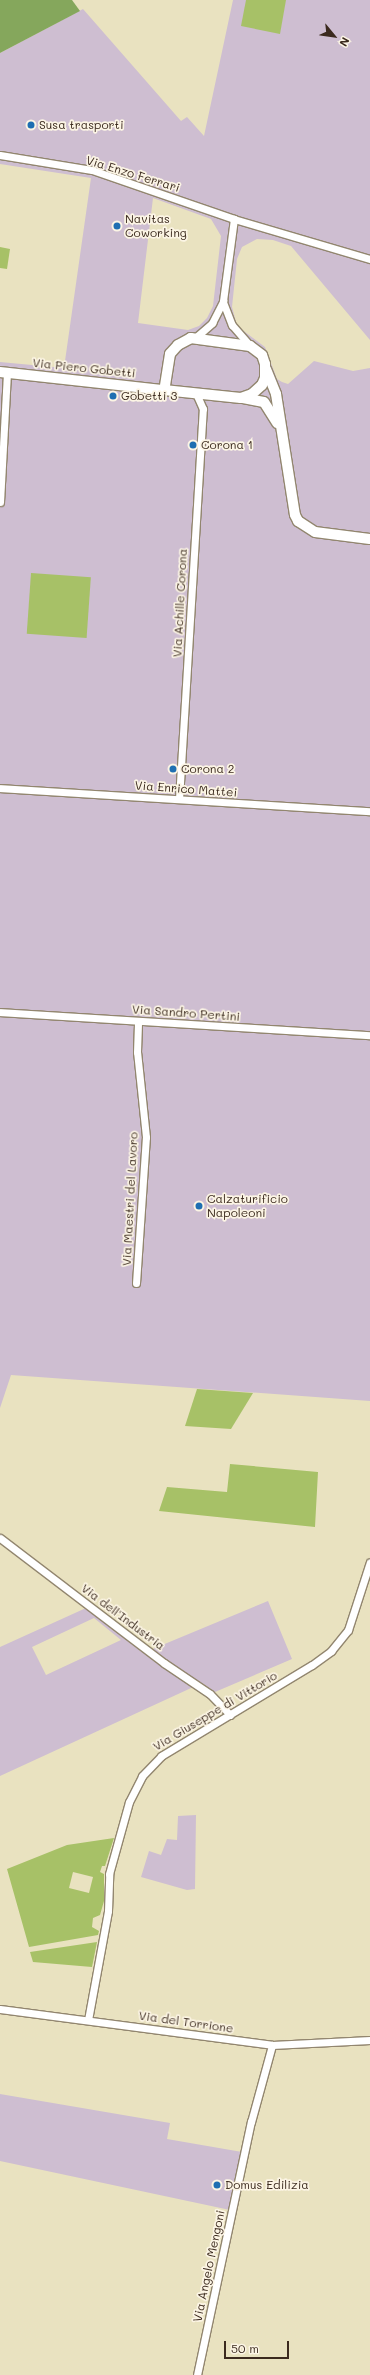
<!DOCTYPE html>
<style>
body{margin:0}
#map{position:relative;width:370px;height:2375px;overflow:hidden;background:#e9e2c0;font-family:Mali,sans-serif}
div>[style]{position:absolute}
[style*='--x']{left:calc(var(--x)*1px);top:calc(var(--y)*1px);width:calc(var(--w)*1px);rotate:calc(var(--a)*1deg)}
.industrial>*{inset:0;background:#cebed1}
.green>*{inset:0;background:#a7c167;transform-origin:0 0}
.forest>*{inset:0;background:#85a75c}
.roads{filter:drop-shadow(1px 0 #92866f) drop-shadow(-1px 0 #92866f) drop-shadow(0 1px #92866f) drop-shadow(0 -1px #92866f)}
.street>*{height:7px;margin:-3.5px;padding:0 3.5px;transform-origin:3.5px;border-radius:3.5px;background:#fff}
.secondary>*{height:10px;margin:-5px;padding:0 5px;transform-origin:5px;border-radius:5px;background:#fff}
.dots>*{width:11px;height:11px;translate:-50% -50%;box-sizing:border-box;border:2px solid #fcf5e5;border-radius:50%}
span{translate:-50% -50%;white-space:nowrap;text-align:center;line-height:1.15;-webkit-text-stroke:3.5px #fcf5e5;paint-order:stroke}
.poi-label{font-size:12px;color:#3b2a1e}
.left{translate:0 -50%;text-align:left}
.street-label{font-size:12px;color:#3b2a1e}
.north{position:absolute;left:314px;top:16px;width:40px;height:40px;-webkit-text-stroke:3px #fcf5e5;paint-order:stroke;rotate:119deg;font-size:11px;font-weight:700;line-height:16px;text-align:center;color:#3b2a1e}
.north::after{content:'';display:block;margin:auto;width:14px;height:18px;background:#3b2a1e;clip-path:polygon(50% 0,100% 100%,50% 72%,0 100%)}
.scale{position:absolute;left:224px;top:2341px;width:65px;height:18px;box-sizing:border-box;border:2px solid #3b2a1e;border-top:0;padding-left:5px;font-size:12px;line-height:14px;white-space:nowrap;color:#3b2a1e;-webkit-text-stroke:3px #fcf5e5;paint-order:stroke}
</style>
<div id="map">
<div class="industrial">
<i style="clip-path:polygon(evenodd,233px 0,370px 0,370px 340px,291px 246px,273px 240px,257px 239px,242px 247px,237px 259px,232px 307px,237px 326px,265px 347px,277px 379px,282px 382px,288px 384px,314px 361px,353px 371px,370px 368px,370px 1401px,11px 1375px,0 1408px,0 362px,64px 368px,91px 178px,0 164px,0 53px,83px 9px,181px 121px,187px 117px,204px 136px,233px 0,153px 198px,211px 219px,221px 236px,213px 306px,207px 318px,199px 326px,188px 330px,138px 323px,153px 198px)"></i>
<i style="clip-path:polygon(evenodd,268px 1601px,292px 1659px,215px 1692px,202px 1683px,0 1776px,0 1647px,86px 1608px,143px 1653px,268px 1601px,94px 1618px,121px 1640px,46px 1675px,32px 1647px,94px 1618px)"></i>
<i style="clip-path:polygon(196px 1815px,195px 1889px,187px 1890px,141px 1877px,149px 1851px,161px 1855px,167px 1839px,177px 1840px,178px 1816px)"></i>
<i style="clip-path:polygon(0 2094px,170px 2123px,167px 2139px,242px 2152px,230px 2210px,0 2161px)"></i>
</div>
<div class="green">
<i style="clip-path:polygon(246px 0,286px 0,280px 34px,241px 26px)"></i>
<i style="clip-path:polygon(0 247px,10px 249px,7px 269px,0 268px)"></i>
<i style="left:31px;top:573px;width:60px;height:61px;rotate:4deg"></i>
<i style="clip-path:polygon(197px 1389px,253px 1393px,231px 1429px,185px 1426px)"></i>
<i style="clip-path:polygon(230px 1464px,318px 1472px,315px 1527px,159px 1511px,167px 1487px,227px 1492px)"></i>
<i style="clip-path:polygon(evenodd,114px 1838px,105px 1866px,102px 1866px,100px 1872px,104px 1874px,104px 1901px,100px 1915px,93px 1918px,92px 1927px,99px 1931px,98px 1935px,29px 1947px,7px 1869px,67px 1845px,114px 1838px,73px 1872px,93px 1877px,89px 1893px,69px 1888px,73px 1872px)"></i>
<i style="clip-path:polygon(97px 1942px,92px 1967px,33px 1962px,30px 1952px)"></i>
</div>
<div class="forest">
<i style="clip-path:polygon(0 0,72px 0,80px 11px,0 53px)"></i>
</div>
<div class="roads">
<div class="street">
<i style="--x:0;--y:155;--w:93;--a:9.3"></i>
<i style="--x:92;--y:170;--w:150;--a:19"></i>
<i style="--x:234;--y:219;--w:142;--a:16.4"></i>
<i style="--x:223;--y:302;--w:25;--a:69"></i>
<i style="--x:232;--y:325;--w:28;--a:49"></i>
<i style="--x:195;--y:338;--w:23;--a:-41"></i>
<i style="--x:212;--y:323;--w:25;--a:-63"></i>
<i style="--x:223;--y:301;--w:83;--a:-82.4"></i>
<i style="--x:0;--y:502;--w:129;--a:-86.9"></i>
<i style="--x:0;--y:788;--w:371;--a:3.6"></i>
<i style="--x:179;--y:799;--w:391;--a:-86.5"></i>
<i style="--x:203;--y:409;--w:17;--a:-114"></i>
<i style="--x:0;--y:1012;--w:371;--a:3.6"></i>
<i style="--x:136;--y:1283;--w:146;--a:-86.1"></i>
<i style="--x:146;--y:1137;--w:85;--a:-96"></i>
<i style="--x:137;--y:1052;--w:31;--a:-88"></i>
<i style="--x:0;--y:1538;--w:206;--a:37.3"></i>
<i style="--x:164;--y:1663;--w:55;--a:34"></i>
<i style="--x:210;--y:1694;--w:29;--a:46"></i>
<i style="--x:0;--y:2009;--w:274;--a:7.5"></i>
<i style="--x:272;--y:2045;--w:98;--a:-2.9"></i>
<i style="--x:88;--y:2020;--w:111;--a:-79.6"></i>
<i style="--x:108;--y:1911;--w:37;--a:-88"></i>
<i style="--x:109;--y:1874;--w:75;--a:-74.5"></i>
<i style="--x:129;--y:1802;--w:29;--a:-63"></i>
<i style="--x:142;--y:1776;--w:28;--a:-46"></i>
<i style="--x:161;--y:1756;--w:176;--a:-31.1"></i>
<i style="--x:312;--y:1665;--w:24;--a:-36"></i>
<i style="--x:331;--y:1651;--w:27;--a:-51"></i>
<i style="--x:348;--y:1630;--w:71;--a:-72.1"></i>
<i style="--x:197;--y:2375;--w:259;--a:-78"></i>
<i style="--x:251;--y:2122;--w:80;--a:-74.7"></i>
</div>
<div class="secondary">
<i style="--x:266;--y:369;--w:27;--a:68"></i>
<i style="--x:276;--y:394;--w:122;--a:81.1"></i>
<i style="--x:295;--y:515;--w:7;--a:63"></i>
<i style="--x:298;--y:521;--w:20;--a:33"></i>
<i style="--x:315;--y:532;--w:55;--a:7.3"></i>
<i style="--x:0;--y:372;--w:165;--a:6.3"></i>
<i style="--x:164;--y:390;--w:77;--a:5.9"></i>
<i style="--x:241;--y:398;--w:12;--a:-20"></i>
<i style="--x:252;--y:394;--w:13;--a:-42"></i>
<i style="--x:262;--y:385;--w:8;--a:-67"></i>
<i style="--x:265;--y:378;--w:14;--a:-90"></i>
<i style="--x:265;--y:364;--w:9;--a:-108"></i>
<i style="--x:262;--y:355;--w:15;--a:-143"></i>
<i style="--x:250;--y:346;--w:60;--a:-172.3"></i>
<i style="--x:191;--y:338;--w:15;--a:152"></i>
<i style="--x:178;--y:345;--w:12;--a:132"></i>
<i style="--x:170;--y:354;--w:36;--a:99"></i>
<i style="--x:243;--y:398;--w:21;--a:11"></i>
<i style="--x:264;--y:402;--w:25;--a:58"></i>
</div>
</div>
<div class="dots">
<i style="left:31px;top:125px;background:#1f6fb2"></i>
<i style="left:117px;top:226px;background:#1f6fb2"></i>
<i style="left:113px;top:396px;background:#1f6fb2"></i>
<i style="left:193px;top:445px;background:#1f6fb2"></i>
<i style="left:173px;top:769px;background:#1f6fb2"></i>
<i style="left:199px;top:1206px;background:#1f6fb2"></i>
<i style="left:217px;top:2185px;background:#1f6fb2"></i>
</div>
<div class="poi-label">
<span class="left" style="left:39px;top:125px">Susa trasporti</span>
<span class="left" style="left:125px;top:226px">Navitas<br>Coworking</span>
<span class="left" style="left:121px;top:396px">Gobetti 3</span>
<span class="left" style="left:201px;top:445px">Corona 1</span>
<span class="left" style="left:181px;top:769px">Corona 2</span>
<span class="left" style="left:207px;top:1206px">Calzaturificio<br>Napoleoni</span>
<span class="left" style="left:225px;top:2185px">Domus Edilizia</span>
</div>
<div class="street-label">
<span style="left:133px;top:174px;rotate:17deg">Via Enzo Ferrari</span>
<span style="left:84px;top:368px;rotate:6deg">Via Piero Gobetti</span>
<span style="left:180px;top:603px;rotate:-87deg">Via Achille Corona</span>
<span style="left:186px;top:789px;rotate:4deg">Via Enrico Mattei</span>
<span style="left:186px;top:1013px;rotate:4deg">Via Sandro Pertini</span>
<span style="left:130px;top:1199px;rotate:-87deg">Via Maestri del Lavoro</span>
<span style="left:123px;top:1617px;rotate:37deg">Via dell'Industria</span>
<span style="left:215px;top:1711px;rotate:-31deg">Via Giuseppe di Vittorio</span>
<span style="left:186px;top:2022px;rotate:8deg">Via del Torrione</span>
<span style="left:209px;top:2266px;rotate:-78deg">Via Angelo Mengoni</span>
</div>
<div class="north">N</div>
<div class="scale">50 m</div>
</div>
